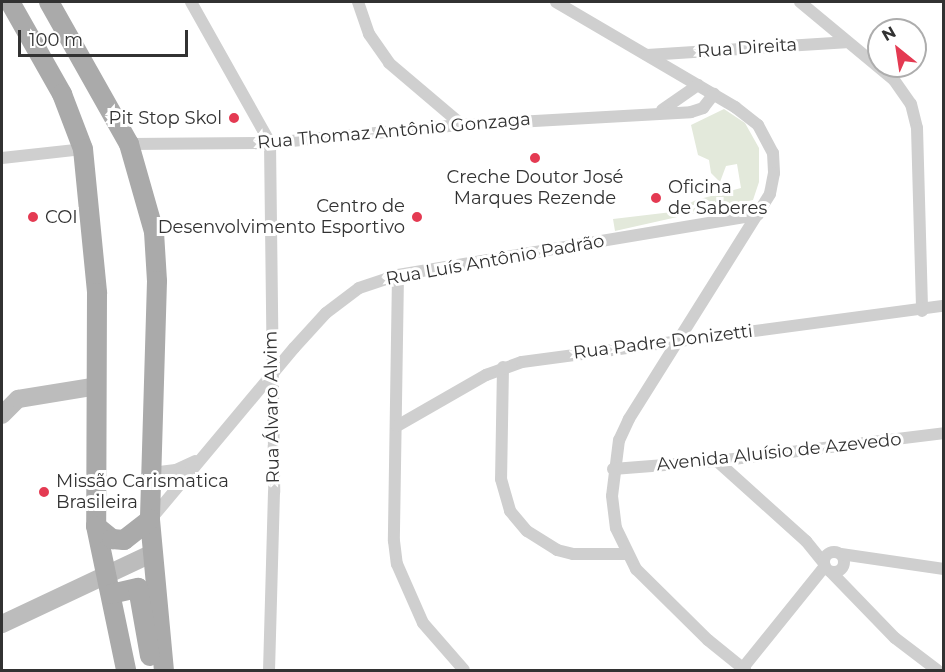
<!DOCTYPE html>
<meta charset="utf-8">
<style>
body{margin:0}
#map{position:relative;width:945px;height:672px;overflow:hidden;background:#fff;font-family:Montserrat,sans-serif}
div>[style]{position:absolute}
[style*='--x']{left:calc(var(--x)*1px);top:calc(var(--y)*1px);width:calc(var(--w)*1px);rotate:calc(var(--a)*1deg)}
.green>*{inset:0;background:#e3e9db}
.street>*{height:12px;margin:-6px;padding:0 6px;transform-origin:6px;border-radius:6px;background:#cfcfcf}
.street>.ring{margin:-6px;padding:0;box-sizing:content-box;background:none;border:12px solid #cfcfcf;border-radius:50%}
.secondary>*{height:18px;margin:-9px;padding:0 9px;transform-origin:9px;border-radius:9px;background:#bcbcbc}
.primary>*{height:20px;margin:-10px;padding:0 10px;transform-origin:10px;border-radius:10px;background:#aaa}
.dots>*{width:16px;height:16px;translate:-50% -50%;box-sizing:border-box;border:3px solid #fff;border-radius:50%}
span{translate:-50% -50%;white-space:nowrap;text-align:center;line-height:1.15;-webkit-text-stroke:6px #fff;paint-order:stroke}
.street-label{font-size:18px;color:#323232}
.poi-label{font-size:18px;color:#323232}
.right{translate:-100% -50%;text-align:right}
.left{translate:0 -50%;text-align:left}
.frame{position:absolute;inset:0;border:3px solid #323232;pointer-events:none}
.north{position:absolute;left:867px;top:18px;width:60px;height:60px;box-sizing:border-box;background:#fff;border:2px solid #adadad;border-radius:50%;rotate:330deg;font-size:16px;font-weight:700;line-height:24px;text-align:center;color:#323232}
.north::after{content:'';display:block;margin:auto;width:21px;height:27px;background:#e43a52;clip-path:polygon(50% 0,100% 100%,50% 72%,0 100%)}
.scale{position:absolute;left:18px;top:30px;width:170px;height:27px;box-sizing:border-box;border:3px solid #323232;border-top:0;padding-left:8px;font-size:18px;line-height:21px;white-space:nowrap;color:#323232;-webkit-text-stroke:4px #fff;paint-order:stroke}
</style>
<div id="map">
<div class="green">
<i style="clip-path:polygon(724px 109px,745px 123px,759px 148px,759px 182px,753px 200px,615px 231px,613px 219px,672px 212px,696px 200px,741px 188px,737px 164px,726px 166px,720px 182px,711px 173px,709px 160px,698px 155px,691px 125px)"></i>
</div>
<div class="street">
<i style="--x:191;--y:2;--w:162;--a:60.7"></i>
<i style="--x:270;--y:143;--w:349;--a:89.3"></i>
<i style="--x:274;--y:492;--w:178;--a:91.6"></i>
<i style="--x:358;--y:2;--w:34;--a:71"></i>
<i style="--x:369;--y:34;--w:35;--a:55"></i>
<i style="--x:389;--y:63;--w:96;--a:40.3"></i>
<i style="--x:556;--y:2;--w:208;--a:30.4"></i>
<i style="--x:735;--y:107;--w:29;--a:38"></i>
<i style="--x:758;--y:125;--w:32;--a:62"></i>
<i style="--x:773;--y:153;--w:20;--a:87"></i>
<i style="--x:774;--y:173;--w:21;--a:101"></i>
<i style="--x:770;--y:194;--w:266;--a:122.1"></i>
<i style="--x:629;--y:419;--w:23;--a:115"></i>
<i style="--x:619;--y:440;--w:56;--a:97.1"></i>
<i style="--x:612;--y:496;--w:32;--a:83"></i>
<i style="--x:616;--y:528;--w:46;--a:64"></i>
<i style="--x:636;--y:569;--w:101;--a:44.6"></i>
<i style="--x:708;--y:640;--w:48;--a:39"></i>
<i style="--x:800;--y:2;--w:122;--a:39.7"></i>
<i style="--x:894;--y:80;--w:29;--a:55"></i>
<i style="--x:911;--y:104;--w:25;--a:76"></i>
<i style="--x:917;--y:128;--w:183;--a:88.4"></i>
<i style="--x:647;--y:55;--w:199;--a:-3.7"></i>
<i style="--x:662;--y:110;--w:44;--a:-34.8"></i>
<i style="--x:129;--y:144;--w:141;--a:-0.4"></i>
<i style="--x:270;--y:143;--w:193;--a:-5.4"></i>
<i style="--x:462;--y:125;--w:229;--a:-3.2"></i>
<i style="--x:691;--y:112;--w:13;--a:-18"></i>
<i style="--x:703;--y:108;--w:18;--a:-52"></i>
<i style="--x:2;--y:158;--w:81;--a:-6.3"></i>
<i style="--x:398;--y:275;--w:266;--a:90.9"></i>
<i style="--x:394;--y:541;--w:23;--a:83"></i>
<i style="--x:397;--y:564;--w:64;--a:66.2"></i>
<i style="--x:423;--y:623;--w:62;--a:48.9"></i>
<i style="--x:503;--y:367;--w:112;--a:91"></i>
<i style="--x:501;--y:479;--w:33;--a:74"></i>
<i style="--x:510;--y:511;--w:26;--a:50"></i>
<i style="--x:527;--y:531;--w:36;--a:32"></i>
<i style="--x:557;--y:550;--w:16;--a:14"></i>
<i style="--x:573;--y:554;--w:52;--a:0"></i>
<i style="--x:397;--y:426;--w:103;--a:-29.8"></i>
<i style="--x:486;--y:375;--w:38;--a:-20"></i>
<i style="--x:522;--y:362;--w:426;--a:-7.6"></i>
<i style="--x:717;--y:461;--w:120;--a:42"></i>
<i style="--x:806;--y:541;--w:28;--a:51"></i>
<i style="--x:613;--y:469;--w:104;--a:-4.4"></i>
<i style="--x:717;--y:461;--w:229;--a:-7"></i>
<i style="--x:151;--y:473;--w:25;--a:-7"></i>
<i style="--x:176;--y:470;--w:21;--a:-25"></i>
<i style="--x:151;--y:519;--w:223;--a:-50.1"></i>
<i style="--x:294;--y:348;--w:47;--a:-47.6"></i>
<i style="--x:326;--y:313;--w:41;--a:-37.1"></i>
<i style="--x:359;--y:288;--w:41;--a:-18.4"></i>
<i style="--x:398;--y:275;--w:365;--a:-9.5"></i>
<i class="ring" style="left:824px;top:552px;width:8px;height:8px"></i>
<i style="--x:841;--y:554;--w:104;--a:8.3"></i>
<i style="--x:831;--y:572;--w:92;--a:45.9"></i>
<i style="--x:895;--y:638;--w:53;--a:37.3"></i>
<i style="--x:742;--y:669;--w:132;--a:-51.1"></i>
</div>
<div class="secondary">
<i style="--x:2;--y:415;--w:23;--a:-45"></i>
<i style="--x:18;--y:399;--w:80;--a:-9.3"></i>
<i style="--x:2;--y:624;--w:165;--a:-25.2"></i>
</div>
<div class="primary">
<i style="--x:10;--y:2;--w:106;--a:60.5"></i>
<i style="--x:62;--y:94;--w:59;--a:69.1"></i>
<i style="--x:83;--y:149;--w:145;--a:84.4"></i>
<i style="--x:97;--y:293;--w:233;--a:90.2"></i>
<i style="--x:96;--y:526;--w:147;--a:78.2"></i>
<i style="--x:49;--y:2;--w:163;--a:60.6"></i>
<i style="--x:129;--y:144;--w:91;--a:74.1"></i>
<i style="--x:154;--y:232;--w:49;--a:86.5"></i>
<i style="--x:157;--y:281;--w:239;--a:91.7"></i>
<i style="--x:150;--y:520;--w:151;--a:84.7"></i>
<i style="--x:96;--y:526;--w:21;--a:39"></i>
<i style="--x:112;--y:539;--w:12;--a:5"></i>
<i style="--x:124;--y:540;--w:33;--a:-38"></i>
<i style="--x:111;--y:594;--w:28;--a:-13"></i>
<i style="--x:138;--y:588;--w:69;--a:80"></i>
</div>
<div class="dots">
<i style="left:234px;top:118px;background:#e43a52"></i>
<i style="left:535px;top:158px;background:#e43a52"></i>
<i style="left:656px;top:198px;background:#e43a52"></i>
<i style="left:33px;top:217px;background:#e43a52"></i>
<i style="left:417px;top:217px;background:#e43a52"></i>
<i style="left:44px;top:492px;background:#e43a52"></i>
</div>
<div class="street-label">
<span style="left:747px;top:48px;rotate:-4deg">Rua Direita</span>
<span style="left:394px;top:131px;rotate:-5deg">Rua Thomaz Antônio Gonzaga</span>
<span style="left:495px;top:260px;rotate:-10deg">Rua Luís Antônio Padrão</span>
<span style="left:663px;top:342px;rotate:-7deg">Rua Padre Donizetti</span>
<span style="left:272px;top:407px;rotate:-91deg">Rua Álvaro Alvim</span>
<span style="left:779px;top:452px;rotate:-6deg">Avenida Aluísio de Azevedo</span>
</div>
<div class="poi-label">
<span class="right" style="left:222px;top:118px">Pit Stop Skol</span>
<span style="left:535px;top:188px">Creche Doutor José<br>Marques Rezende</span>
<span class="left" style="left:668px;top:198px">Oficina<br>de Saberes</span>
<span class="right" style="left:405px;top:217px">Centro de<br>Desenvolvimento Esportivo</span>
<span class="left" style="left:45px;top:217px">COI</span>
<span class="left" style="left:56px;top:492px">Missão Carismatica<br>Brasileira</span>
</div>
<div class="frame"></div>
<div class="north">N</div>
<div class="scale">100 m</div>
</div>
